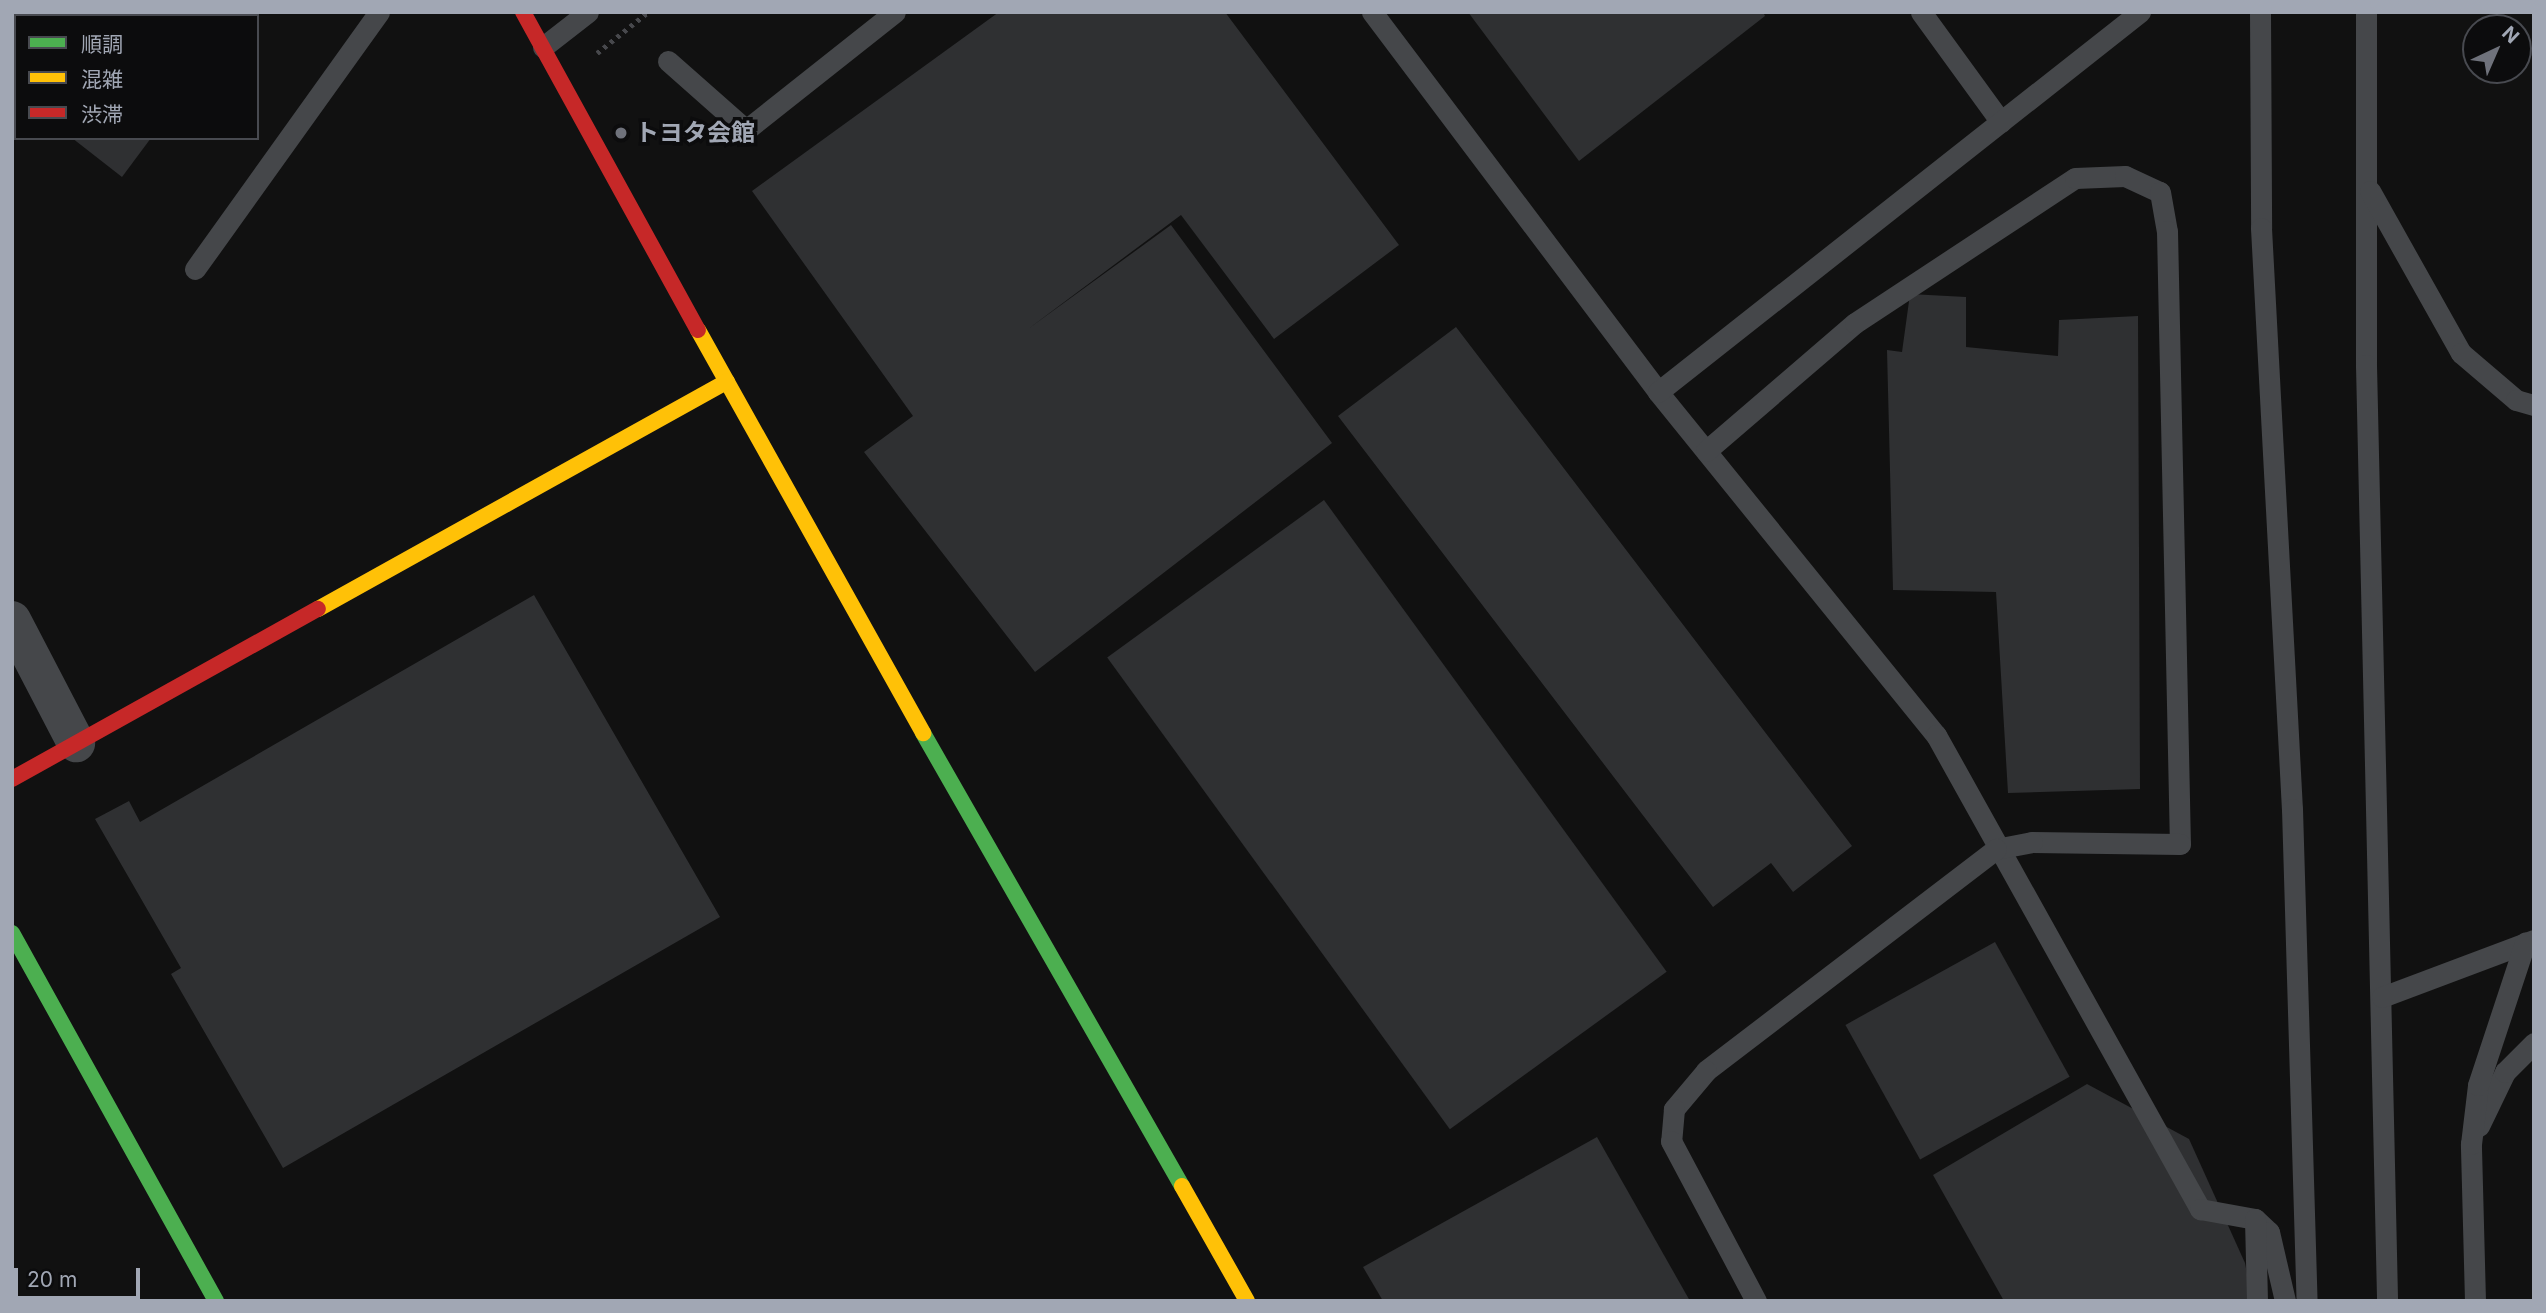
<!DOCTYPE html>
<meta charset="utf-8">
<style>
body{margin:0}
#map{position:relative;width:2546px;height:1313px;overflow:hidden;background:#111;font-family:Inter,"Noto Sans JP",sans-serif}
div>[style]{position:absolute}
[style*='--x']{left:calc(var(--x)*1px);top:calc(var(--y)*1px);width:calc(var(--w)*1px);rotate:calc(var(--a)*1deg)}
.building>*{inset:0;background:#2f3032;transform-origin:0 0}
.path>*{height:4.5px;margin-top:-2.25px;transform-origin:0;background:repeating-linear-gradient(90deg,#47484c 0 3.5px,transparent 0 8.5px)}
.lane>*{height:21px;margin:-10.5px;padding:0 10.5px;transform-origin:10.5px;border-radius:10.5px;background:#45474a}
.street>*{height:38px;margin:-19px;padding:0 19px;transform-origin:19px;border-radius:19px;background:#45474a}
.fast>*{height:16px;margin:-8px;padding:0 8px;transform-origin:8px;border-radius:8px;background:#4caf50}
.slow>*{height:16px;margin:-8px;padding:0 8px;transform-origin:8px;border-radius:8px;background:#ffc107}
.jam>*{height:16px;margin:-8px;padding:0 8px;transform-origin:8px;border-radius:8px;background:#c62828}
.dots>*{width:19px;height:19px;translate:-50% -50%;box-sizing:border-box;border:4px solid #0c0c0d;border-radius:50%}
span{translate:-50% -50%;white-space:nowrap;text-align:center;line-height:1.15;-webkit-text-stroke:7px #0c0c0d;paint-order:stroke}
.poi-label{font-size:24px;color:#a1a7b4;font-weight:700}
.left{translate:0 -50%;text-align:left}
.frame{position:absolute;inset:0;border:14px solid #a1a7b4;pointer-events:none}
.legend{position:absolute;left:14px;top:14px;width:245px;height:126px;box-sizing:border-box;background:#0c0c0d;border:2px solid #484a50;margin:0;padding:9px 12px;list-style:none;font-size:21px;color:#a1a7b4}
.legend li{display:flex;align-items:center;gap:14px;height:35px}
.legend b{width:35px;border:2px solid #484a50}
.north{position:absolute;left:2462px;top:14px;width:70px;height:70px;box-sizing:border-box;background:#0c0c0d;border:2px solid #484a50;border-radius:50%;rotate:44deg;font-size:19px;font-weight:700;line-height:28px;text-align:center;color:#a1a7b4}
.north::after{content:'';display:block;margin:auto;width:24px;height:32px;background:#6f727b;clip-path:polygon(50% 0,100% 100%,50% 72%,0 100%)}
.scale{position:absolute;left:14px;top:1268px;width:126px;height:32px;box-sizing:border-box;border:4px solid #a1a7b4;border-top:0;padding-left:9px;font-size:21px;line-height:24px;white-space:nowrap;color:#a1a7b4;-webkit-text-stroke:5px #0c0c0d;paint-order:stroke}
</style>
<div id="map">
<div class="building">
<i style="clip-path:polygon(15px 12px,249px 12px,16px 16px,16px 95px)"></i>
<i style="clip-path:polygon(999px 12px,1225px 12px,1399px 245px,1274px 339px,1181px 215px,1028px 329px,1171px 225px,1332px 443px,1035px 672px,864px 452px,913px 416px,752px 191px)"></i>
<i style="clip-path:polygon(1468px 12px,1763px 12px,1765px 16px,1579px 161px)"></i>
<i style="clip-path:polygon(72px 138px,151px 138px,122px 177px)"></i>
<i style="clip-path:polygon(1910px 294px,1966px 297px,1966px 347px,2058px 356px,2059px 320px,2138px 316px,2140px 789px,2008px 793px,1996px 592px,1893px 590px,1887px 350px,1902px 352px)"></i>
<i style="clip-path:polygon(1456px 327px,1852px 846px,1793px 892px,1771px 863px,1713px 907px,1338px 416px)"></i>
<i style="left:1324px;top:500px;width:583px;height:268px;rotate:54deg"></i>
<i style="clip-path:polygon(534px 595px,720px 917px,283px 1168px,171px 974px,181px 968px,95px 819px,129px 801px,140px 822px)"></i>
<i style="left:1995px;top:942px;width:154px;height:171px;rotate:61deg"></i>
<i style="clip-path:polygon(2087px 1084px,2189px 1139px,2245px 1263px,2252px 1301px,2004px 1301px,1933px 1175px)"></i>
<i style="clip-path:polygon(1597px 1137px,1690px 1301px,1383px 1301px,1363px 1267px)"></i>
</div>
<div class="path">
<i style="--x:597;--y:53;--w:65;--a:-38.8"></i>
</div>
<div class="lane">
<i style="--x:1372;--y:12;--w:476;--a:53"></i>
<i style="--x:1658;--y:392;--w:442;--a:51"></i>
<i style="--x:1936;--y:735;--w:543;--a:60.88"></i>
<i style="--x:2200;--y:1209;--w:56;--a:10.3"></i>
<i style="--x:2255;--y:1219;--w:19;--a:43"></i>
<i style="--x:2269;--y:1232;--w:71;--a:76.9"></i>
<i style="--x:1921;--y:12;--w:136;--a:54"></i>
<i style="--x:2260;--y:12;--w:216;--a:89.7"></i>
<i style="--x:2261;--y:228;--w:582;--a:86.95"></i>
<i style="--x:2292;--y:809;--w:492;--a:88.3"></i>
<i style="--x:2366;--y:12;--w:353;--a:90"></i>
<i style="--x:2366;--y:365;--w:936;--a:88.71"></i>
<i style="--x:543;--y:47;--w:57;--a:-37.9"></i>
<i style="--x:668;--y:61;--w:104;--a:41.5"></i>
<i style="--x:746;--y:130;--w:190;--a:-38.4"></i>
<i style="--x:2370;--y:191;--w:186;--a:60.7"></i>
<i style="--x:2461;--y:353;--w:72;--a:40.5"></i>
<i style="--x:2516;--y:400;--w:19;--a:16"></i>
<i style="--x:195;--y:269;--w:316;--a:-54.4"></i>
<i style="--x:1658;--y:392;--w:614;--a:-38.25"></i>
<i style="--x:1706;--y:451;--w:196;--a:-40.7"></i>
<i style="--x:1855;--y:323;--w:263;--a:-33.4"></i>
<i style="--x:2075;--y:178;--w:50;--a:-2.3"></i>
<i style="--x:2125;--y:176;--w:38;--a:25"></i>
<i style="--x:2160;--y:192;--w:40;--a:80"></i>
<i style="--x:2167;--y:231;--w:613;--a:88.79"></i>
<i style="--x:2180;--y:844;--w:148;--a:-179.2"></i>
<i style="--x:2032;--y:842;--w:37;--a:169"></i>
<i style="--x:1996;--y:849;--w:365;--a:142.6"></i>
<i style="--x:1706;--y:1071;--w:50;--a:130.1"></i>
<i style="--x:1674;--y:1109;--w:32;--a:95"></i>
<i style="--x:1671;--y:1141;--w:181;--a:62"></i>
<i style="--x:2382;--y:997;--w:162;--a:-20.6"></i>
<i style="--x:2479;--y:1126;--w:60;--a:-64.3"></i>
<i style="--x:2505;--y:1072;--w:41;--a:-45"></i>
<i style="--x:2255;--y:1219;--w:82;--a:88.6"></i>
<i style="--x:2475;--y:1301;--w:157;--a:-91.5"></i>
<i style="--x:2471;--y:1144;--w:59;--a:-83.2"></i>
<i style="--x:2478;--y:1085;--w:150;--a:-71.7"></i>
</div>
<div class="street">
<i style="--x:12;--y:620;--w:139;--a:62.5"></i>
</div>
<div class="fast">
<i style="--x:923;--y:733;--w:522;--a:60.24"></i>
<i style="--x:12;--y:933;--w:421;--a:61"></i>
</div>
<div class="slow">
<i style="--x:698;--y:330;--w:462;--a:60.8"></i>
<i style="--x:318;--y:609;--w:468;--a:-29.1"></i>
<i style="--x:1182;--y:1186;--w:132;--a:60.5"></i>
</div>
<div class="jam">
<i style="--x:523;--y:12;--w:363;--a:61.2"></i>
<i style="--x:12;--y:779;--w:350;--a:-29.1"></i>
</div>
<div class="dots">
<i style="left:621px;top:133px;background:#6f727b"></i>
</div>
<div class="poi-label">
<span class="left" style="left:635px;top:133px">トヨタ会館</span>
</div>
<div class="frame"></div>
<ul class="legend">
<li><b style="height:9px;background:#4caf50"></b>順調</li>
<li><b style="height:9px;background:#ffc107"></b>混雑</li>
<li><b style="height:9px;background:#c62828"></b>渋滞</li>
</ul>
<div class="north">N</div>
<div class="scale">20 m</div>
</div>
